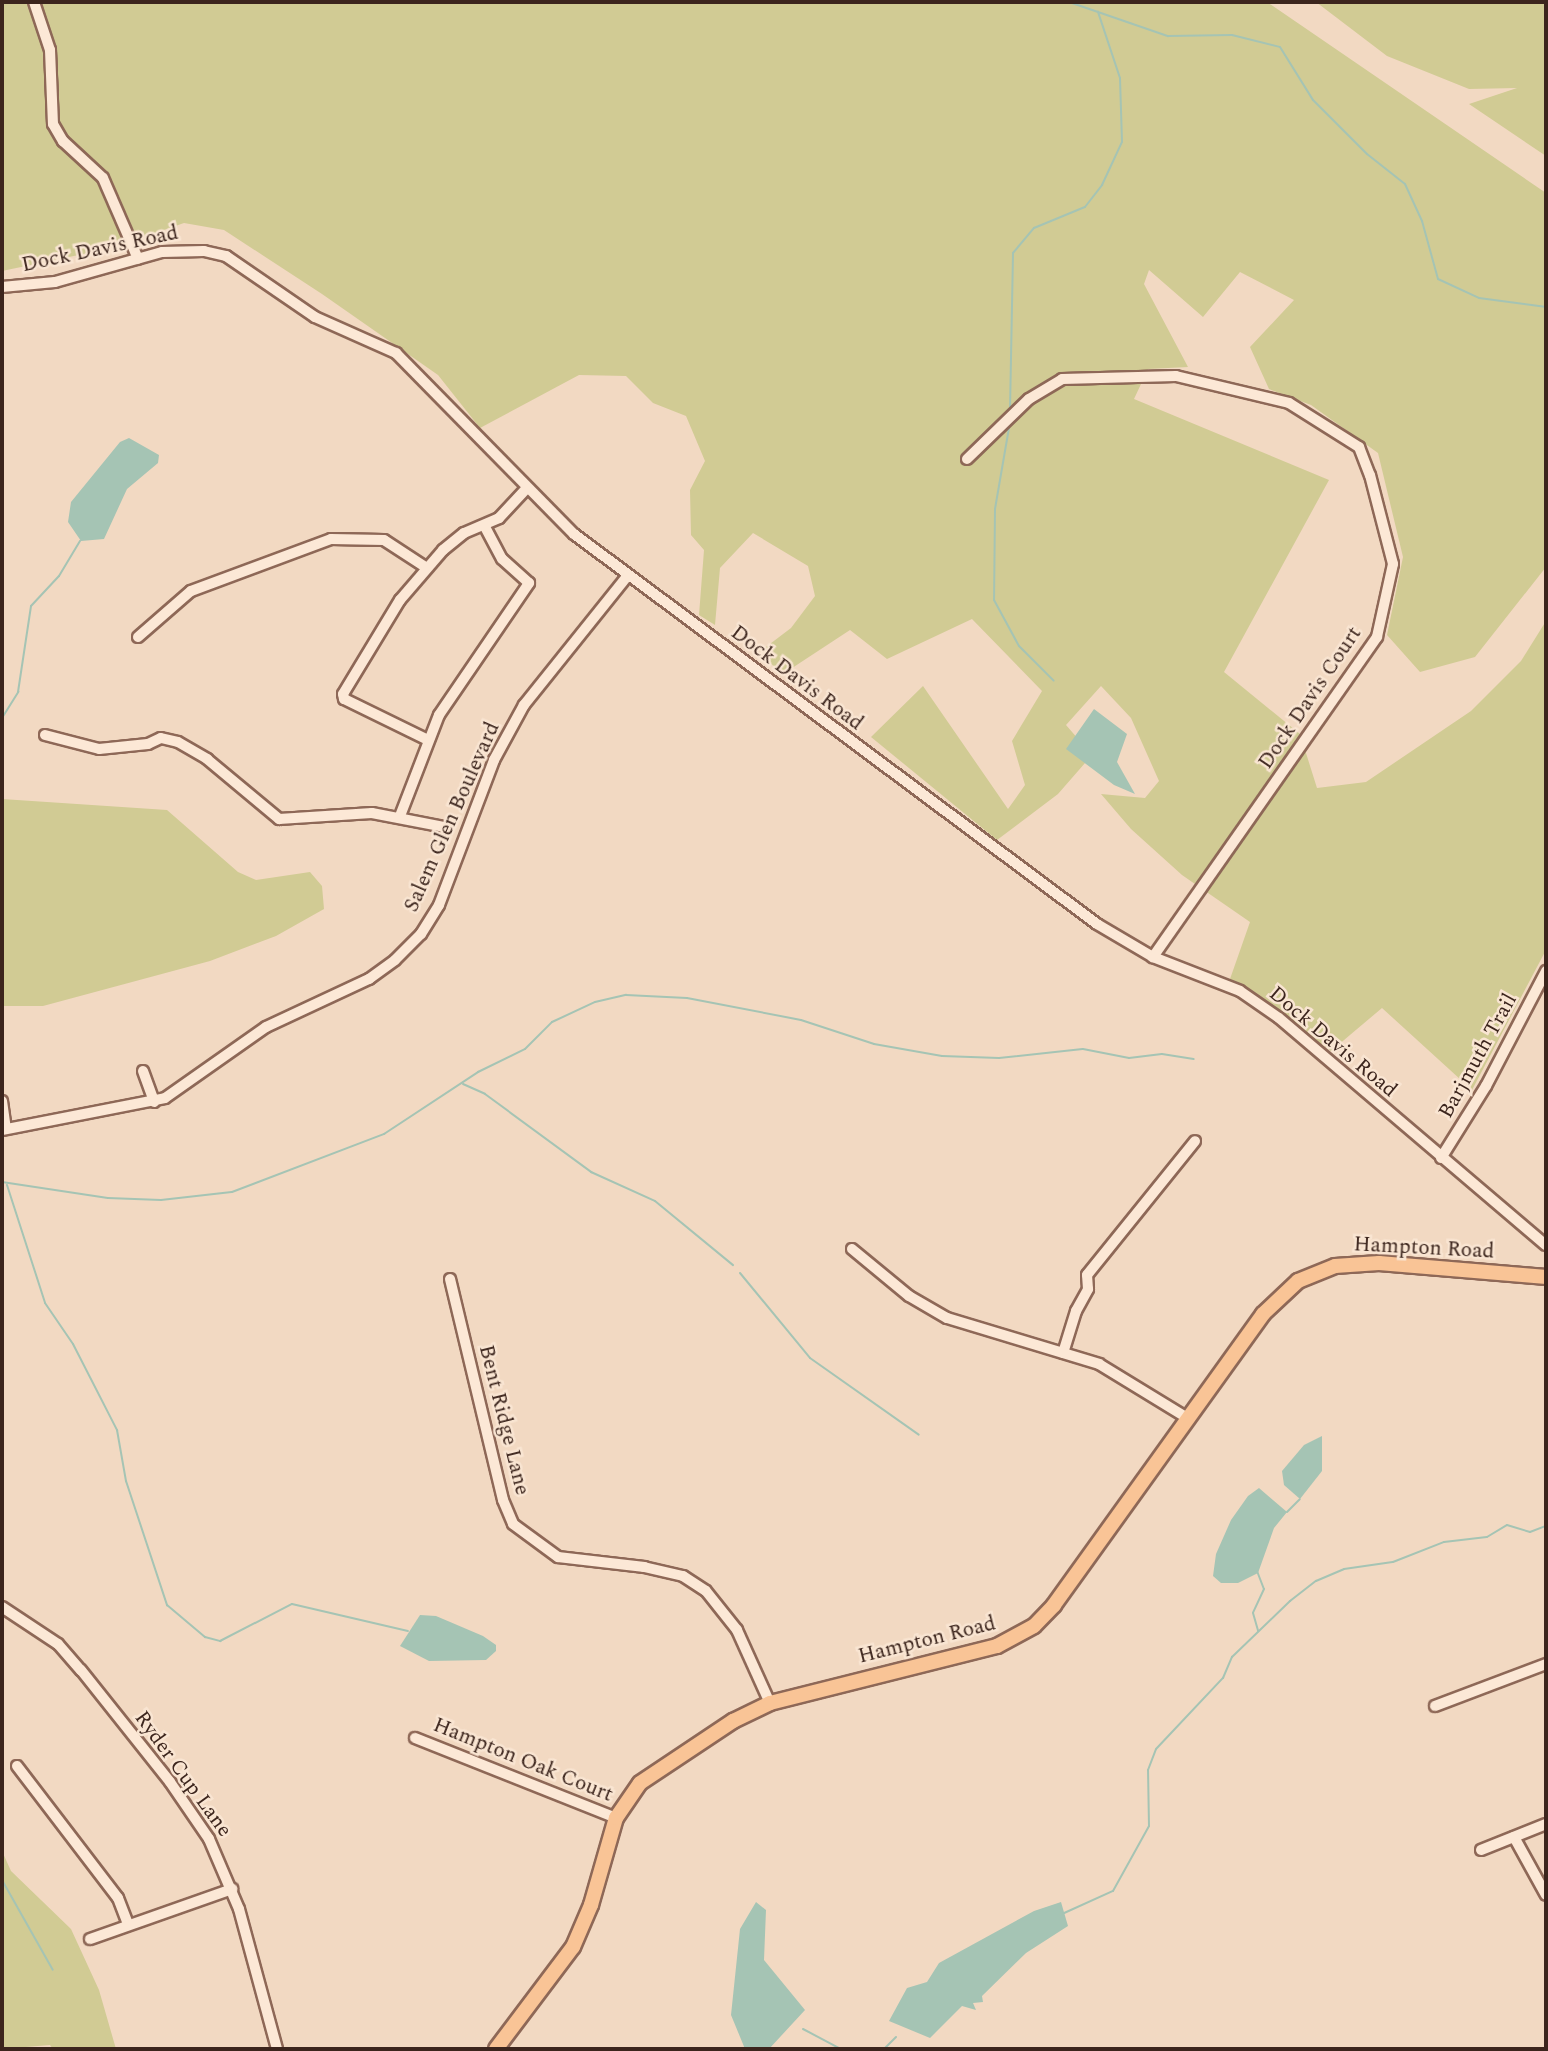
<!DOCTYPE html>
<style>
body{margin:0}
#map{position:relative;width:1548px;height:2051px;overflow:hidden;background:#f2d9c2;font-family:Spectral,serif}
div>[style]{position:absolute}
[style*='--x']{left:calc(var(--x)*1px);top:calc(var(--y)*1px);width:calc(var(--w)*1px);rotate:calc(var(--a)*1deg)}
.green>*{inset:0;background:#d1cb94}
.water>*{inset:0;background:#a5c4b4}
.stream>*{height:2px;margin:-1px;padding:0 1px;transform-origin:1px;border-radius:1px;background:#a5c4b4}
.roads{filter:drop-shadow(2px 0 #8e6857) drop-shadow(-2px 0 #8e6857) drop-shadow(0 2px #8e6857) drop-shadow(0 -2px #8e6857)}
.minor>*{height:10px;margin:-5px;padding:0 5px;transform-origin:5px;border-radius:5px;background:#fce8d6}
.major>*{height:14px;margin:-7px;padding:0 7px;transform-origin:7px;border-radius:7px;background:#f9c496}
span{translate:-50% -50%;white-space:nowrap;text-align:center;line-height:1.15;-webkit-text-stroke:5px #f9e5d2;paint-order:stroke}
.street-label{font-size:21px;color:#3c251d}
.frame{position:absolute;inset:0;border:4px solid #3c251d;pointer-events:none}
</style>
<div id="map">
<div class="green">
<i style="clip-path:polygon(2px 2px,1267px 2px,1546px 193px,1546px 567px,1475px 657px,1420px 672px,1387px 635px,1403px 557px,1378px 453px,1311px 405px,1269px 389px,1250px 347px,1294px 300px,1240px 272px,1203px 317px,1149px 270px,1144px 284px,1188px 367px,1148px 369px,1134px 399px,1329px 480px,1224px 672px,1300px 734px,1317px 788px,1366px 782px,1471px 711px,1521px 661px,1546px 621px,1546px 950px,1472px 1090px,1382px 1008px,1331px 1051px,1230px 979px,1250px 922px,1182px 875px,1131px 829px,1101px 794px,1145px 798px,1159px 781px,1131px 718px,1101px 686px,1066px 725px,1092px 755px,1058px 794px,997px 840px,871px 737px,923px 686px,1008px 809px,1025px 785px,1012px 741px,1042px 691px,972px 619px,887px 659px,850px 630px,783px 674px,758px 653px,791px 628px,815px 596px,808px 566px,753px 533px,720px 568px,715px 625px,699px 615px,704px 550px,691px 535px,690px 490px,705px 461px,686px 416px,653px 403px,626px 376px,579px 375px,480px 428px,438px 375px,322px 294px,224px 230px,184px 223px,112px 248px,2px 271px)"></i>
<i style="clip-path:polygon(1316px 2px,1546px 2px,1546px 156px,1469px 104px,1517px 88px,1469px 89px,1387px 56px)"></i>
<i style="clip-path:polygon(2px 799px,167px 810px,238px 872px,256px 880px,310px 872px,322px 886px,324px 909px,276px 936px,210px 961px,43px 1006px,2px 1006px)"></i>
<i style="clip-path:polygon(2px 1851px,11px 1871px,71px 1929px,99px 1990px,116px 2049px,53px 2049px,50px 2045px,2px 2049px)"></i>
</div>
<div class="water">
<i style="clip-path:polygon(129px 438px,159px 455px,158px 463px,127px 489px,104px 539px,81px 541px,68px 522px,71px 502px,120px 442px)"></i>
<i style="clip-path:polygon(1094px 709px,1127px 734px,1117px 762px,1135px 794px,1114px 785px,1066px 749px)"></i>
<i style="clip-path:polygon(1322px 1436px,1322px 1471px,1300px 1499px,1284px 1485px,1282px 1471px,1304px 1445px)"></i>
<i style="clip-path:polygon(1259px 1488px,1287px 1512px,1274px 1528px,1258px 1573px,1238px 1583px,1221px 1583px,1213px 1576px,1216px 1554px,1231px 1520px,1248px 1496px)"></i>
<i style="clip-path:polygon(420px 1615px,436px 1616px,483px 1636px,496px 1645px,496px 1651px,486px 1660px,429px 1661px,400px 1646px)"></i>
<i style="clip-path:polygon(756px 1902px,766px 1910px,764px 1960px,805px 2010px,769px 2049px,745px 2049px,731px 2015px,740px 1929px)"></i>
<i style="clip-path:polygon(1061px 1902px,1068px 1926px,1026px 1953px,982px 1996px,983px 2002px,973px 2003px,976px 2010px,962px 2006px,930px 2038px,889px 2021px,907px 1988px,927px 1982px,939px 1963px,1034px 1911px)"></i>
</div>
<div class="stream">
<i style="--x:1069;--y:2;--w:105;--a:19"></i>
<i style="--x:1168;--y:36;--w:64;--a:-0.9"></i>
<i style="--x:1232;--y:35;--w:49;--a:14"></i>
<i style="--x:1280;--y:47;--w:62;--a:58.1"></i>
<i style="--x:1313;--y:100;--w:76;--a:45"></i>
<i style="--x:1367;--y:154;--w:48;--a:38.3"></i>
<i style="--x:1405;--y:184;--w:41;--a:65.3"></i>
<i style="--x:1422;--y:221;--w:60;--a:74.6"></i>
<i style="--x:1438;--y:279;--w:45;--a:24.9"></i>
<i style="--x:1479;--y:298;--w:68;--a:7.7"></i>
<i style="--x:1010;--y:410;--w:157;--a:-88.9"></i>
<i style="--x:1013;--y:253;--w:33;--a:-50"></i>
<i style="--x:1034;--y:228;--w:55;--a:-22.4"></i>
<i style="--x:1085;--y:207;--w:28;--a:-52"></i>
<i style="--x:1102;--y:185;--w:47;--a:-65.1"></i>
<i style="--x:1122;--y:142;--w:64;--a:-91.8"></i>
<i style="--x:1120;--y:78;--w:70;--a:-108.4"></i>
<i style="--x:1010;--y:422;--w:88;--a:99.8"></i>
<i style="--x:995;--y:509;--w:91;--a:90.6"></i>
<i style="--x:994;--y:600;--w:52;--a:61.5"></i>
<i style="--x:1019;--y:646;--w:49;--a:45"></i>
<i style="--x:2;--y:718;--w:31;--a:-58"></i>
<i style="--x:18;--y:692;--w:87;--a:-81.4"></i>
<i style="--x:31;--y:606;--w:41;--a:-47"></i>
<i style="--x:59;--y:576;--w:41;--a:-59"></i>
<i style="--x:463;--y:1084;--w:24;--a:24"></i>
<i style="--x:485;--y:1094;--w:132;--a:36.3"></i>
<i style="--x:591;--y:1172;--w:70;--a:24.4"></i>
<i style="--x:655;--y:1201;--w:101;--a:39.4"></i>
<i style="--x:2;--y:1182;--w:107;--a:8.6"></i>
<i style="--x:108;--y:1198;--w:53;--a:2.2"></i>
<i style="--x:161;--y:1200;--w:71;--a:-6.4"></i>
<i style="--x:232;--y:1192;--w:163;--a:-20.9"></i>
<i style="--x:384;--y:1134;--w:113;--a:-33.4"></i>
<i style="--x:478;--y:1072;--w:52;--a:-26.1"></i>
<i style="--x:525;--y:1049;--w:38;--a:-45"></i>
<i style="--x:552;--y:1022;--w:47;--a:-24.9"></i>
<i style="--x:595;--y:1002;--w:32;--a:-13"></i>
<i style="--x:626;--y:995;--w:61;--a:2.8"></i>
<i style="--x:687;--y:998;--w:116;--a:10.9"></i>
<i style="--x:801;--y:1020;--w:77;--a:18.2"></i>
<i style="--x:874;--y:1044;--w:69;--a:10"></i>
<i style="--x:942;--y:1056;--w:57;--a:2"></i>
<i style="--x:999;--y:1058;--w:84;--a:-6.1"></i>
<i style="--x:1083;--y:1049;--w:47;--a:11.1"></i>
<i style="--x:1129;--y:1058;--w:33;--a:-7"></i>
<i style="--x:1162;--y:1054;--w:32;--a:9"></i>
<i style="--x:7;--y:1185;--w:124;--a:72.1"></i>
<i style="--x:45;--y:1303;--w:50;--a:55.7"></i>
<i style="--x:73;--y:1344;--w:97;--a:62.9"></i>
<i style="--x:117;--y:1430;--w:52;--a:80"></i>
<i style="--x:126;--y:1481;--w:131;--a:71.7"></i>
<i style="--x:167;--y:1605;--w:50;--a:40.1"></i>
<i style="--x:205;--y:1637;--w:16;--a:15"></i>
<i style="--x:220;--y:1641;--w:81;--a:-27.2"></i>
<i style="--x:292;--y:1604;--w:119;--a:13.1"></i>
<i style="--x:740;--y:1273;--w:110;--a:50.5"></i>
<i style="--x:810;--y:1358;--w:133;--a:35.2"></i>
<i style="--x:1287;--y:1512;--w:18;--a:-45"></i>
<i style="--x:1257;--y:1571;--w:19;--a:69"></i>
<i style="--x:1264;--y:1589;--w:26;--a:115"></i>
<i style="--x:1253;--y:1613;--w:19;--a:74"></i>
<i style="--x:2;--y:1880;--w:103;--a:60.5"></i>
<i style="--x:1062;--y:1914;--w:56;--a:-24.3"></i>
<i style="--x:1113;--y:1891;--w:74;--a:-61"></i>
<i style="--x:1149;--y:1826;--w:56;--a:-91"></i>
<i style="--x:1148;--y:1770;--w:22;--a:-69"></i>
<i style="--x:1156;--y:1749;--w:98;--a:-46.7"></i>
<i style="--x:1223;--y:1678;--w:23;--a:-67"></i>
<i style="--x:1232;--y:1657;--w:81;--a:-44"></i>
<i style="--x:1290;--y:1601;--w:33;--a:-38"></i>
<i style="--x:1316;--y:1581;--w:30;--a:-23"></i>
<i style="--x:1344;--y:1569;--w:49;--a:-8.1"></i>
<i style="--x:1393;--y:1562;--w:55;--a:-21.4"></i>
<i style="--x:1444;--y:1542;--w:43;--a:-6.6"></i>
<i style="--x:1487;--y:1537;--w:23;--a:-31"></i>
<i style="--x:1507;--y:1525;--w:24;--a:17"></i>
<i style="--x:1530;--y:1532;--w:17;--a:-21"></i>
<i style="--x:803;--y:2029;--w:43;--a:27.8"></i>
<i style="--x:884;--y:2049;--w:17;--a:-45"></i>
</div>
<div class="roads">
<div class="minor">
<i style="--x:34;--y:2;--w:51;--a:71.6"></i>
<i style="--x:50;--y:50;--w:74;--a:87.7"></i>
<i style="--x:53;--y:124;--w:20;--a:60"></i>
<i style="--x:63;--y:141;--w:54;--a:42.8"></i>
<i style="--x:103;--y:178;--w:88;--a:66.6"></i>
<i style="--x:2;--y:287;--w:53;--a:-5.4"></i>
<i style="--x:55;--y:282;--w:111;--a:-15.7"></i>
<i style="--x:162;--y:252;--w:42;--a:-1.4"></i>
<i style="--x:204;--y:251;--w:23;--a:13"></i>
<i style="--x:226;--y:256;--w:108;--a:34.4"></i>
<i style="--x:315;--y:317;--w:89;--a:24"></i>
<i style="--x:396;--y:353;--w:254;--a:45.5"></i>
<i style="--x:574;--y:534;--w:652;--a:36.71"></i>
<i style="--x:1097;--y:924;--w:65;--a:30.5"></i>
<i style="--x:1153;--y:957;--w:93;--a:21.3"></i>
<i style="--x:1240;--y:991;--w:47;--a:34.7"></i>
<i style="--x:1279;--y:1018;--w:350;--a:40.4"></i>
<i style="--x:967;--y:459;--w:86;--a:-44.1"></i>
<i style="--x:1029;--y:399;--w:39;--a:-31"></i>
<i style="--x:1062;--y:379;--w:114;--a:-1.5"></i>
<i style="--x:1176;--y:376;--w:116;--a:13.4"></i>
<i style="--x:1289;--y:403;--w:83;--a:32.2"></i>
<i style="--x:1359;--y:447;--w:30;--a:69"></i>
<i style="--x:1370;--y:475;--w:92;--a:75.5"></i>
<i style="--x:1393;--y:564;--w:75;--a:102.4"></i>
<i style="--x:1377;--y:637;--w:391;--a:125"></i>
<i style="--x:138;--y:637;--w:70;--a:-41"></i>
<i style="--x:191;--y:591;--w:149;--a:-20.4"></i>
<i style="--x:331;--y:539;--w:53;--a:1.1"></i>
<i style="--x:384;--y:540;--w:51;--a:33.1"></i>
<i style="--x:45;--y:735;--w:56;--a:14.5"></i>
<i style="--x:99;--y:749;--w:49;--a:-5.8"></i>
<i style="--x:148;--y:744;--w:14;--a:-25"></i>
<i style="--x:161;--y:738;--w:17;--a:13"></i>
<i style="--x:178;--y:742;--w:34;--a:30"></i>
<i style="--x:207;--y:759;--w:94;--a:39.8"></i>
<i style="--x:279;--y:819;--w:93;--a:-3.7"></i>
<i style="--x:372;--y:813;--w:73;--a:11"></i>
<i style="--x:426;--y:739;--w:91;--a:-154"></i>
<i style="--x:344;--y:699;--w:5;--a:-101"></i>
<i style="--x:343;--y:694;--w:110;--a:-58.8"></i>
<i style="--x:400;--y:600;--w:66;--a:-49.3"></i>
<i style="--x:443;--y:550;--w:27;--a:-39"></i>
<i style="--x:464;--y:533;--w:38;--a:-23"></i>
<i style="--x:499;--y:518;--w:40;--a:-47"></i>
<i style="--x:400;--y:816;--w:108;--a:-68.9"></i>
<i style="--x:439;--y:715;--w:160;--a:-55.7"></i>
<i style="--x:529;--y:583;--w:36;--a:-138"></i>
<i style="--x:502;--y:559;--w:36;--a:-118"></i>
<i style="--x:143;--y:1071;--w:33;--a:70"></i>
<i style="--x:2;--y:1101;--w:28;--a:82"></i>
<i style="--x:2;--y:1130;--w:166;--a:-11.1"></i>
<i style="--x:165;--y:1098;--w:123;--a:-35.1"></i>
<i style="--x:266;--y:1027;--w:114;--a:-25"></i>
<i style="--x:369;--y:979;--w:32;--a:-36"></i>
<i style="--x:395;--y:960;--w:37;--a:-45"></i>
<i style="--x:421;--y:934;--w:34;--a:-58"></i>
<i style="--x:439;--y:905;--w:155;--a:-69.2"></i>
<i style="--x:494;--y:760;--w:63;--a:-61.4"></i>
<i style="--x:524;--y:705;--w:166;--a:-51.3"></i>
<i style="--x:1441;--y:1158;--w:85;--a:-58"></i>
<i style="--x:1486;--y:1086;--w:130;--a:-62.4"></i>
<i style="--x:852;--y:1249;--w:74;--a:39.5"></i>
<i style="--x:909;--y:1296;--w:44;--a:30.1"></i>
<i style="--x:947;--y:1318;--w:159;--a:16.8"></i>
<i style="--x:1099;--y:1364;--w:105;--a:31.4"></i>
<i style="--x:450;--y:1279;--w:227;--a:76.5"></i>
<i style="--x:503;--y:1500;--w:26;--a:67"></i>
<i style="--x:513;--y:1524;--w:56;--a:36.3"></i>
<i style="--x:558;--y:1557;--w:87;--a:6.6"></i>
<i style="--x:644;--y:1567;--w:40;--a:13"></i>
<i style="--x:683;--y:1576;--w:27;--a:33"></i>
<i style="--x:706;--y:1591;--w:50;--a:51.5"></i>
<i style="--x:737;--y:1630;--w:80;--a:65.7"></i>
<i style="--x:1063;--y:1353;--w:44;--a:-72.8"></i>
<i style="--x:1076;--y:1311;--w:25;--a:-61"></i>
<i style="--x:1088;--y:1289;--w:14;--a:-94"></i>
<i style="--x:1087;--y:1275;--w:172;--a:-51.1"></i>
<i style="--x:2;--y:1607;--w:67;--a:33.5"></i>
<i style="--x:58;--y:1644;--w:35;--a:49"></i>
<i style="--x:81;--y:1670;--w:143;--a:51.5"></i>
<i style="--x:170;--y:1782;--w:69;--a:55.6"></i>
<i style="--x:209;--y:1839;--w:76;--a:66.8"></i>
<i style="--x:239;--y:1909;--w:145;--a:74.8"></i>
<i style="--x:1435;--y:1706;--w:119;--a:-20.7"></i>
<i style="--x:415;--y:1738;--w:216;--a:21.7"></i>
<i style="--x:17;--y:1766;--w:166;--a:52.6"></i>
<i style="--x:118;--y:1898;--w:28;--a:69"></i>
<i style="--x:1514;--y:1837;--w:66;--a:61.1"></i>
<i style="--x:1481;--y:1850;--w:70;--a:-21.8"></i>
<i style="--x:90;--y:1939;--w:151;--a:-19.4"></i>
</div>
<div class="major">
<i style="--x:496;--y:2049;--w:128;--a:-53"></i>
<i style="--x:573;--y:1947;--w:46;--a:-66.8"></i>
<i style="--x:591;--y:1905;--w:91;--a:-74"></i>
<i style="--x:616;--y:1818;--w:42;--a:-55.6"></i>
<i style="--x:640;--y:1783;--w:112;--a:-33.7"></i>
<i style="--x:733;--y:1721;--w:41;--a:-25.9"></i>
<i style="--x:770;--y:1703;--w:234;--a:-14.1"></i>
<i style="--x:997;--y:1646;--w:42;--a:-28.4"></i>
<i style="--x:1034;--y:1626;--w:29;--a:-46"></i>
<i style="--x:1054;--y:1605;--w:358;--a:-54.3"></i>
<i style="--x:1263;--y:1314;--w:48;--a:-43.3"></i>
<i style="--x:1298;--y:1281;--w:40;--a:-22"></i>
<i style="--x:1335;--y:1266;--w:44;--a:-3.9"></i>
<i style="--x:1379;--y:1263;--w:168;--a:4.8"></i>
</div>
</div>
<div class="street-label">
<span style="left:100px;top:249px;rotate:-12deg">Dock Davis Road</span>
<span style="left:797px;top:678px;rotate:37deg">Dock Davis Road</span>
<span style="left:1310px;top:698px;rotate:-56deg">Dock Davis Court</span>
<span style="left:452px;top:817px;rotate:-66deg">Salem Glen Boulevard</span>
<span style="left:1333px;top:1042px;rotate:40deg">Dock Davis Road</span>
<span style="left:1478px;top:1056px;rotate:-61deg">Barjmuth Trail</span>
<span style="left:1424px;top:1248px;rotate:3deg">Hampton Road</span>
<span style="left:504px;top:1420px;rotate:76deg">Bent Ridge Lane</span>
<span style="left:927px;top:1640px;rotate:-14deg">Hampton Road</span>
<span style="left:523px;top:1760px;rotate:22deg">Hampton Oak Court</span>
<span style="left:183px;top:1774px;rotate:54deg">Ryder Cup Lane</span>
</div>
<div class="frame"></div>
</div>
